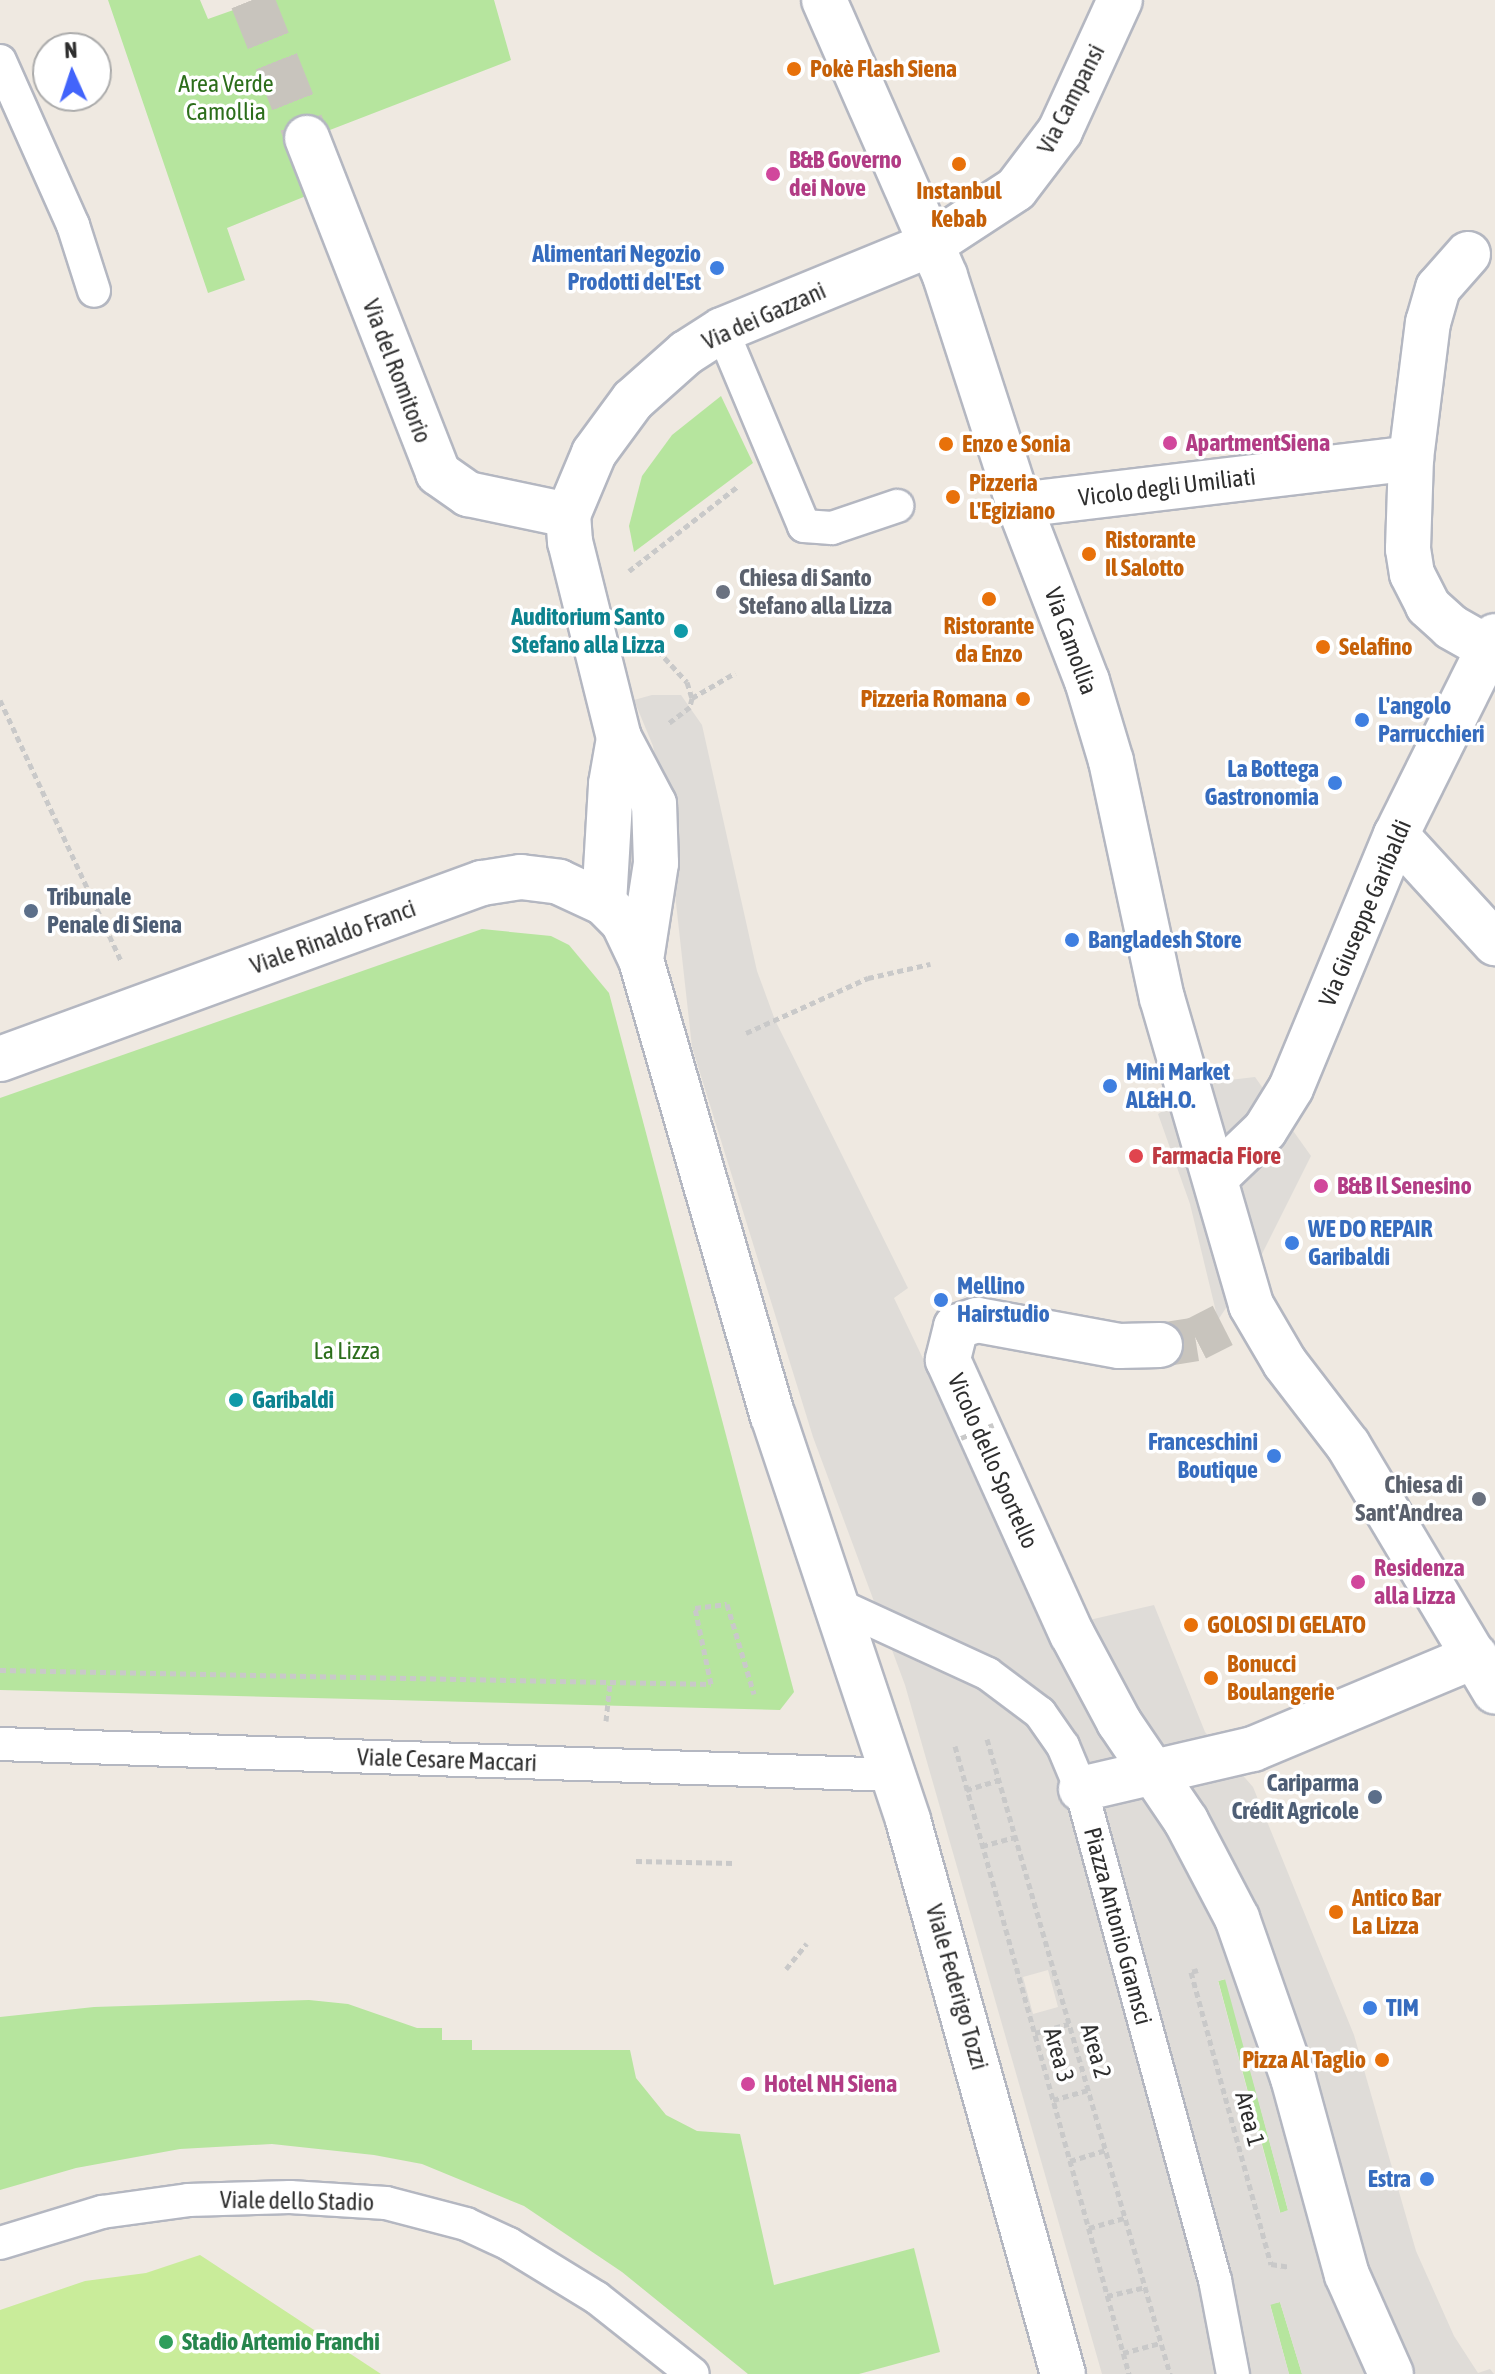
<!DOCTYPE html>
<meta charset="utf-8">
<style>
body{margin:0}
#map{position:relative;width:1495px;height:2374px;overflow:hidden;background:#efe9e1;font-family:"Asap Condensed",sans-serif}
div>[style]{position:absolute}
[style*='--x']{left:calc(var(--x)*1px);top:calc(var(--y)*1px);width:calc(var(--w)*1px);rotate:calc(var(--a)*1deg)}
.green>*{inset:0;background:#b6e59e;transform-origin:0 0}
.pitch>*{inset:0;background:#c9ec9a}
.plaza>*{inset:0;background:#dfdcd8}
.street-tunnel>*{height:44px;margin-top:-22px;transform-origin:0;background:repeating-linear-gradient(90deg,#c8c4bd 0 44px,transparent 0 66px)}
.path>*{height:5px;margin-top:-2.5px;transform-origin:0;background:repeating-linear-gradient(90deg,#c9c9c9 0 6px,transparent 0 10px)}
.roads{filter:drop-shadow(2px 0 #b4b7c1) drop-shadow(-2px 0 #b4b7c1) drop-shadow(0 2px #b4b7c1) drop-shadow(0 -2px #b4b7c1)}
.lane>*{height:32px;margin:-16px;padding:0 16px;transform-origin:16px;border-radius:16px;background:#fff}
.street>*{height:44px;margin:-22px;padding:0 22px;transform-origin:22px;border-radius:22px;background:#fff}
.secondary>*{height:44px;margin:-22px;padding:0 22px;transform-origin:22px;border-radius:22px;background:#fff}
.path-bridge>*{height:5px;margin-top:-2.5px;transform-origin:0;background:repeating-linear-gradient(90deg,#c9c9c9 0 6px,transparent 0 10px)}
.dots>*{width:22px;height:22px;translate:-50% -50%;box-sizing:border-box;border:4px solid #fff;border-radius:50%}
span{translate:-50% -50%;white-space:nowrap;text-align:center;line-height:1.15;-webkit-text-stroke:7px #fff;paint-order:stroke}
.food-label{font-size:24px;color:#c56008;font-weight:700}
.left{translate:0 -50%;text-align:left}
.right{translate:-100% -50%;text-align:right}
.park-label{font-size:24px;color:#2c6e1b}
.street-label{font-size:24px;color:#2e2e2e}
.hotel-label{font-size:24px;color:#b23c85;font-weight:700}
.shop-label{font-size:24px;color:#366cbe;font-weight:700}
.worship-label{font-size:24px;color:#5b616d;font-weight:700}
.culture-label{font-size:24px;color:#0d838f;font-weight:700}
.service-label{font-size:24px;color:#4e5e75;font-weight:700}
.health-label{font-size:24px;color:#be3a42;font-weight:700}
.leisure-label{font-size:24px;color:#27864d;font-weight:700}
.north{position:absolute;left:32px;top:32px;width:80px;height:80px;box-sizing:border-box;background:#fff;border:2px solid #ababab;border-radius:50%;rotate:357deg;font-size:22px;font-weight:700;line-height:32px;text-align:center;color:#2e2e2e}
.north::after{content:'';display:block;margin:auto;width:28px;height:36px;background:#4264fb;clip-path:polygon(50% 0,100% 100%,50% 72%,0 100%)}
</style>
<div id="map">
<div class="green">
<i style="clip-path:polygon(108px 0,200px 0,208px 19px,262px 0,494px 0,511px 60px,291px 145px,306px 196px,227px 228px,245px 280px,208px 293px)"></i>
<i style="clip-path:polygon(721px 396px,753px 463px,634px 552px,629px 526px,642px 476px,672px 435px)"></i>
<i style="clip-path:polygon(482px 929px,551px 936px,569px 945px,609px 993px,794px 1692px,780px 1710px,0 1690px,0 1098px)"></i>
<i style="left:1226px;top:1979px;width:240px;height:8px;rotate:75deg"></i>
<i style="clip-path:polygon(309px 2000px,348px 2004px,417px 2028px,442px 2028px,442px 2040px,472px 2040px,472px 2050px,630px 2050px,636px 2078px,666px 2115px,697px 2131px,740px 2134px,774px 2285px,914px 2248px,940px 2352px,859px 2374px,748px 2374px,622px 2272px,524px 2206px,422px 2164px,374px 2155px,272px 2144px,180px 2149px,76px 2168px,0 2190px,0 2017px,94px 2007px)"></i>
<i style="clip-path:polygon(1280px 2302px,1302px 2374px,1289px 2374px,1270px 2304px)"></i>
</div>
<div class="pitch">
<i style="clip-path:polygon(200px 2255px,381px 2374px,0 2374px,0 2310px,85px 2281px,146px 2273px)"></i>
</div>
<div class="plaza">
<i style="clip-path:polygon(evenodd,652px 695px,681px 695px,702px 725px,757px 971px,775px 1020px,908px 1288px,894px 1298px,961px 1438px,1085px 1621px,1154px 1605px,1205px 1732px,1253px 1787px,1354px 2035px,1416px 2251px,1454px 2336px,1478px 2373px,1490px 2369px,1494px 2374px,1302px 2374px,1280px 2302px,1270px 2305px,1289px 2374px,1102px 2374px,905px 1685px,813px 1437px,692px 1047px,666px 813px,653px 746px,634px 700px,652px 695px,1048px 1970px,1058px 2007px,1033px 2014px,1023px 1977px,1048px 1970px,652px 695px,1225px 1979px,1288px 2210px,1280px 2213px,1218px 1981px,1225px 1979px)"></i>
<i style="clip-path:polygon(1255px 1077px,1311px 1156px,1262px 1254px,1218px 1320px,1190px 1204px,1158px 1114px,1204px 1083px)"></i>
</div>
<div class="street-tunnel">
<i style="--x:252;--y:0;--w:149;--a:68.3"></i>
<i style="--x:1160;--y:1345;--w:36;--a:-9"></i>
<i style="--x:1196;--y:1339;--w:30;--a:-27"></i>
</div>
<div class="path">
<i style="--x:629;--y:571;--w:138;--a:-37.9"></i>
<i style="--x:651;--y:643;--w:53;--a:47.3"></i>
<i style="--x:687;--y:682;--w:17;--a:73"></i>
<i style="--x:692;--y:698;--w:9;--a:103"></i>
<i style="--x:690;--y:707;--w:26;--a:143"></i>
<i style="--x:656;--y:649;--w:12;--a:-35"></i>
<i style="--x:692;--y:698;--w:50;--a:-30.2"></i>
<i style="--x:0;--y:700;--w:288;--a:65.1"></i>
<i style="--x:746;--y:1033;--w:134;--a:-24.3"></i>
<i style="--x:868;--y:978;--w:64;--a:-12.7"></i>
<i style="--x:0;--y:1670;--w:711;--a:1.13"></i>
<i style="--x:711;--y:1684;--w:78;--a:-101.9"></i>
<i style="--x:695;--y:1608;--w:32;--a:-7"></i>
<i style="--x:727;--y:1604;--w:94;--a:73.3"></i>
<i style="--x:606;--y:1721;--w:38;--a:-84"></i>
<i style="--x:987;--y:1739;--w:661;--a:73.92"></i>
<i style="--x:955;--y:1746;--w:652;--a:74.51"></i>
<i style="--x:966;--y:1790;--w:34;--a:-17"></i>
<i style="--x:982;--y:1846;--w:35;--a:-15"></i>
<i style="--x:636;--y:1861;--w:98;--a:1.2"></i>
<i style="--x:786;--y:1969;--w:33;--a:-51"></i>
<i style="--x:1198;--y:1970;--w:7;--a:164"></i>
<i style="--x:1191;--y:1972;--w:303;--a:74.7"></i>
<i style="--x:1271;--y:2264;--w:18;--a:9"></i>
<i style="--x:1035;--y:2033;--w:35;--a:-15"></i>
<i style="--x:1053;--y:2100;--w:36;--a:-16"></i>
<i style="--x:1070;--y:2161;--w:37;--a:-17"></i>
<i style="--x:1089;--y:2228;--w:37;--a:-16"></i>
<i style="--x:1107;--y:2296;--w:39;--a:-13"></i>
<i style="--x:1123;--y:2353;--w:38;--a:-15"></i>
</div>
<div class="roads">
<div class="lane">
<i style="--x:0;--y:61;--w:180;--a:66"></i>
<i style="--x:73;--y:225;--w:69;--a:72.3"></i>
<i style="--x:722;--y:330;--w:212;--a:67.3"></i>
<i style="--x:804;--y:526;--w:28;--a:4"></i>
<i style="--x:832;--y:528;--w:69;--a:-18.7"></i>
<i style="--x:836;--y:1604;--w:167;--a:24.7"></i>
<i style="--x:988;--y:1674;--w:65;--a:36.9"></i>
<i style="--x:1040;--y:1713;--w:40;--a:55.1"></i>
<i style="--x:1063;--y:1746;--w:47;--a:67.3"></i>
<i style="--x:1081;--y:1789;--w:509;--a:74.74"></i>
<i style="--x:1215;--y:2280;--w:96;--a:79.2"></i>
<i style="--x:0;--y:1744;--w:896;--a:1.98"></i>
<i style="--x:0;--y:2243;--w:107;--a:-16.9"></i>
<i style="--x:102;--y:2212;--w:87;--a:-7.9"></i>
<i style="--x:188;--y:2200;--w:102;--a:-1.7"></i>
<i style="--x:290;--y:2197;--w:96;--a:3.6"></i>
<i style="--x:386;--y:2203;--w:83;--a:14.7"></i>
<i style="--x:466;--y:2224;--w:47;--a:24.9"></i>
<i style="--x:509;--y:2244;--w:103;--a:31.5"></i>
<i style="--x:597;--y:2298;--w:122;--a:38.4"></i>
</div>
<div class="street">
<i style="--x:824;--y:0;--w:301;--a:66.3"></i>
<i style="--x:945;--y:276;--w:241;--a:72.1"></i>
<i style="--x:1019;--y:505;--w:189;--a:68.9"></i>
<i style="--x:1087;--y:681;--w:84;--a:73.3"></i>
<i style="--x:1111;--y:761;--w:242;--a:77.9"></i>
<i style="--x:1162;--y:998;--w:320;--a:73.8"></i>
<i style="--x:1251;--y:1305;--w:67;--a:59.6"></i>
<i style="--x:1285;--y:1363;--w:103;--a:52.5"></i>
<i style="--x:1348;--y:1445;--w:287;--a:59.2"></i>
<i style="--x:307;--y:138;--w:360;--a:68.6"></i>
<i style="--x:438;--y:473;--w:37;--a:35"></i>
<i style="--x:468;--y:494;--w:102;--a:11.9"></i>
<i style="--x:1468;--y:254;--w:45;--a:131.4"></i>
<i style="--x:1438;--y:288;--w:35;--a:106"></i>
<i style="--x:1428;--y:322;--w:137;--a:97.1"></i>
<i style="--x:1411;--y:458;--w:91;--a:91.9"></i>
<i style="--x:1408;--y:549;--w:25;--a:81"></i>
<i style="--x:1412;--y:574;--w:36;--a:63"></i>
<i style="--x:1428;--y:606;--w:31;--a:42"></i>
<i style="--x:1451;--y:627;--w:43;--a:29.6"></i>
<i style="--x:1019;--y:505;--w:395;--a:-6.8"></i>
<i style="--x:1396;--y:835;--w:147;--a:47.5"></i>
<i style="--x:604;--y:903;--w:119;--a:-86.6"></i>
<i style="--x:611;--y:784;--w:47;--a:-80.1"></i>
<i style="--x:641;--y:960;--w:98;--a:-81.2"></i>
<i style="--x:656;--y:863;--w:59;--a:-91.9"></i>
<i style="--x:654;--y:804;--w:75;--a:-117.9"></i>
<i style="--x:619;--y:738;--w:202;--a:-104"></i>
<i style="--x:570;--y:542;--w:27;--a:-94"></i>
<i style="--x:568;--y:515;--w:67;--a:-67.2"></i>
<i style="--x:594;--y:453;--w:66;--a:-53.7"></i>
<i style="--x:633;--y:400;--w:71;--a:-41.6"></i>
<i style="--x:686;--y:353;--w:43;--a:-32.6"></i>
<i style="--x:722;--y:330;--w:227;--a:-22.3"></i>
<i style="--x:932;--y:244;--w:100;--a:-33.2"></i>
<i style="--x:1016;--y:189;--w:73;--a:-52.8"></i>
<i style="--x:1060;--y:131;--w:144;--a:-65.4"></i>
<i style="--x:1217;--y:1176;--w:66;--a:-43.8"></i>
<i style="--x:1265;--y:1130;--w:49;--a:-58.2"></i>
<i style="--x:1291;--y:1088;--w:274;--a:-67.5"></i>
<i style="--x:1396;--y:835;--w:222;--a:-63.6"></i>
<i style="--x:1160;--y:1345;--w:41;--a:178.6"></i>
<i style="--x:1119;--y:1346;--w:144;--a:-169.6"></i>
<i style="--x:977;--y:1320;--w:22;--a:162"></i>
<i style="--x:956;--y:1327;--w:34;--a:104"></i>
<i style="--x:948;--y:1360;--w:301;--a:65.7"></i>
<i style="--x:1072;--y:1634;--w:100;--a:61.9"></i>
<i style="--x:1119;--y:1722;--w:120;--a:55.9"></i>
<i style="--x:1186;--y:1821;--w:110;--a:62.3"></i>
<i style="--x:1237;--y:1918;--w:170;--a:70.7"></i>
<i style="--x:1293;--y:2078;--w:204;--a:74.7"></i>
<i style="--x:1347;--y:2275;--w:108;--a:66"></i>
<i style="--x:1081;--y:1789;--w:177;--a:-13.1"></i>
<i style="--x:1253;--y:1749;--w:241;--a:-22.7"></i>
</div>
<div class="secondary">
<i style="--x:0;--y:1059;--w:513;--a:-20.06"></i>
<i style="--x:482;--y:883;--w:39;--a:-9"></i>
<i style="--x:521;--y:877;--w:38;--a:7"></i>
<i style="--x:559;--y:882;--w:50;--a:25"></i>
<i style="--x:604;--y:903;--w:27;--a:45"></i>
<i style="--x:623;--y:922;--w:42;--a:64.7"></i>
<i style="--x:641;--y:960;--w:475;--a:73.9"></i>
<i style="--x:773;--y:1416;--w:426;--a:71.5"></i>
<i style="--x:908;--y:1820;--w:575;--a:74.37"></i>
</div>
</div>
<div class="path-bridge">
<i style="--x:961;--y:1438;--w:35;--a:-22"></i>
</div>
<div class="dots">
<i style="left:794px;top:69px;background:#e8710a"></i>
<i style="left:959px;top:164px;background:#e8710a"></i>
<i style="left:773px;top:174px;background:#d1479c"></i>
<i style="left:717px;top:268px;background:#3f7fe0"></i>
<i style="left:1170px;top:443px;background:#d1479c"></i>
<i style="left:946px;top:444px;background:#e8710a"></i>
<i style="left:953px;top:497px;background:#e8710a"></i>
<i style="left:1089px;top:554px;background:#e8710a"></i>
<i style="left:723px;top:592px;background:#6b7280"></i>
<i style="left:989px;top:599px;background:#e8710a"></i>
<i style="left:681px;top:631px;background:#0f9aa8"></i>
<i style="left:1323px;top:647px;background:#e8710a"></i>
<i style="left:1023px;top:699px;background:#e8710a"></i>
<i style="left:1362px;top:720px;background:#3f7fe0"></i>
<i style="left:1335px;top:783px;background:#3f7fe0"></i>
<i style="left:31px;top:911px;background:#5c6f8a"></i>
<i style="left:1072px;top:940px;background:#3f7fe0"></i>
<i style="left:1110px;top:1086px;background:#3f7fe0"></i>
<i style="left:1136px;top:1156px;background:#e0444e"></i>
<i style="left:1321px;top:1186px;background:#d1479c"></i>
<i style="left:1292px;top:1243px;background:#3f7fe0"></i>
<i style="left:941px;top:1300px;background:#3f7fe0"></i>
<i style="left:236px;top:1400px;background:#0f9aa8"></i>
<i style="left:1274px;top:1456px;background:#3f7fe0"></i>
<i style="left:1479px;top:1499px;background:#6b7280"></i>
<i style="left:1358px;top:1582px;background:#d1479c"></i>
<i style="left:1191px;top:1625px;background:#e8710a"></i>
<i style="left:1211px;top:1678px;background:#e8710a"></i>
<i style="left:1375px;top:1797px;background:#5c6f8a"></i>
<i style="left:1336px;top:1912px;background:#e8710a"></i>
<i style="left:1370px;top:2008px;background:#3f7fe0"></i>
<i style="left:1382px;top:2060px;background:#e8710a"></i>
<i style="left:748px;top:2084px;background:#d1479c"></i>
<i style="left:1427px;top:2179px;background:#3f7fe0"></i>
<i style="left:166px;top:2342px;background:#2e9e5b"></i>
</div>
<div class="food-label">
<span class="left" style="left:810px;top:69px">Pokè Flash Siena</span>
<span style="left:959px;top:205px">Instanbul<br>Kebab</span>
<span class="left" style="left:962px;top:444px">Enzo e Sonia</span>
<span class="left" style="left:969px;top:497px">Pizzeria<br>L'Egiziano</span>
<span class="left" style="left:1105px;top:554px">Ristorante<br>Il Salotto</span>
<span style="left:989px;top:640px">Ristorante<br>da Enzo</span>
<span class="left" style="left:1339px;top:647px">Selafino</span>
<span class="right" style="left:1007px;top:699px">Pizzeria Romana</span>
<span class="left" style="left:1207px;top:1625px">GOLOSI DI GELATO</span>
<span class="left" style="left:1227px;top:1678px">Bonucci<br>Boulangerie</span>
<span class="left" style="left:1352px;top:1912px">Antico Bar<br>La Lizza</span>
<span class="right" style="left:1366px;top:2060px">Pizza Al Taglio</span>
</div>
<div class="park-label">
<span style="left:226px;top:98px">Area Verde<br>Camollia</span>
<span style="left:347px;top:1351px">La Lizza</span>
</div>
<div class="street-label">
<span style="left:1071px;top:99px;rotate:-63deg">Via Campansi</span>
<span style="left:764px;top:316px;rotate:-24deg">Via dei Gazzani</span>
<span style="left:397px;top:371px;rotate:69deg">Via del Romitorio</span>
<span style="left:1167px;top:487px;rotate:-7deg">Vicolo degli Umiliati</span>
<span style="left:1071px;top:641px;rotate:70deg">Via Camollia</span>
<span style="left:1365px;top:913px;rotate:-67deg">Via Giuseppe Garibaldi</span>
<span style="left:333px;top:937px;rotate:-20deg">Viale Rinaldo Franci</span>
<span style="left:993px;top:1461px;rotate:66deg">Vicolo dello Sportello</span>
<span style="left:447px;top:1760px;rotate:2deg">Viale Cesare Maccari</span>
<span style="left:1118px;top:1926px;rotate:75deg">Piazza Antonio Gramsci</span>
<span style="left:957px;top:1987px;rotate:74deg">Viale Federigo Tozzi</span>
<span style="left:1096px;top:2051px;rotate:74deg">Area 2</span>
<span style="left:1059px;top:2055px;rotate:74deg">Area 3</span>
<span style="left:1250px;top:2119px;rotate:75deg">Area 1</span>
<span style="left:297px;top:2201px;rotate:1deg">Viale dello Stadio</span>
</div>
<div class="hotel-label">
<span class="left" style="left:789px;top:174px">B&amp;B Governo<br>dei Nove</span>
<span class="left" style="left:1186px;top:443px">ApartmentSiena</span>
<span class="left" style="left:1337px;top:1186px">B&amp;B Il Senesino</span>
<span class="left" style="left:1374px;top:1582px">Residenza<br>alla Lizza</span>
<span class="left" style="left:764px;top:2084px">Hotel NH Siena</span>
</div>
<div class="shop-label">
<span class="right" style="left:701px;top:268px">Alimentari Negozio<br>Prodotti del'Est</span>
<span class="left" style="left:1378px;top:720px">L'angolo<br>Parrucchieri</span>
<span class="right" style="left:1319px;top:783px">La Bottega<br>Gastronomia</span>
<span class="left" style="left:1088px;top:940px">Bangladesh Store</span>
<span class="left" style="left:1126px;top:1086px">Mini Market<br>AL&amp;H.O.</span>
<span class="left" style="left:1308px;top:1243px">WE DO REPAIR<br>Garibaldi</span>
<span class="left" style="left:957px;top:1300px">Mellino<br>Hairstudio</span>
<span class="right" style="left:1258px;top:1456px">Franceschini<br>Boutique</span>
<span class="left" style="left:1386px;top:2008px">TIM</span>
<span class="right" style="left:1411px;top:2179px">Estra</span>
</div>
<div class="worship-label">
<span class="left" style="left:739px;top:592px">Chiesa di Santo<br>Stefano alla Lizza</span>
<span class="right" style="left:1463px;top:1499px">Chiesa di<br>Sant'Andrea</span>
</div>
<div class="culture-label">
<span class="right" style="left:665px;top:631px">Auditorium Santo<br>Stefano alla Lizza</span>
<span class="left" style="left:252px;top:1400px">Garibaldi</span>
</div>
<div class="service-label">
<span class="left" style="left:47px;top:911px">Tribunale<br>Penale di Siena</span>
<span class="right" style="left:1359px;top:1797px">Cariparma<br>Crédit Agricole</span>
</div>
<div class="health-label">
<span class="left" style="left:1152px;top:1156px">Farmacia Fiore</span>
</div>
<div class="leisure-label">
<span class="left" style="left:182px;top:2342px">Stadio Artemio Franchi</span>
</div>
<div class="north">N</div>
</div>
